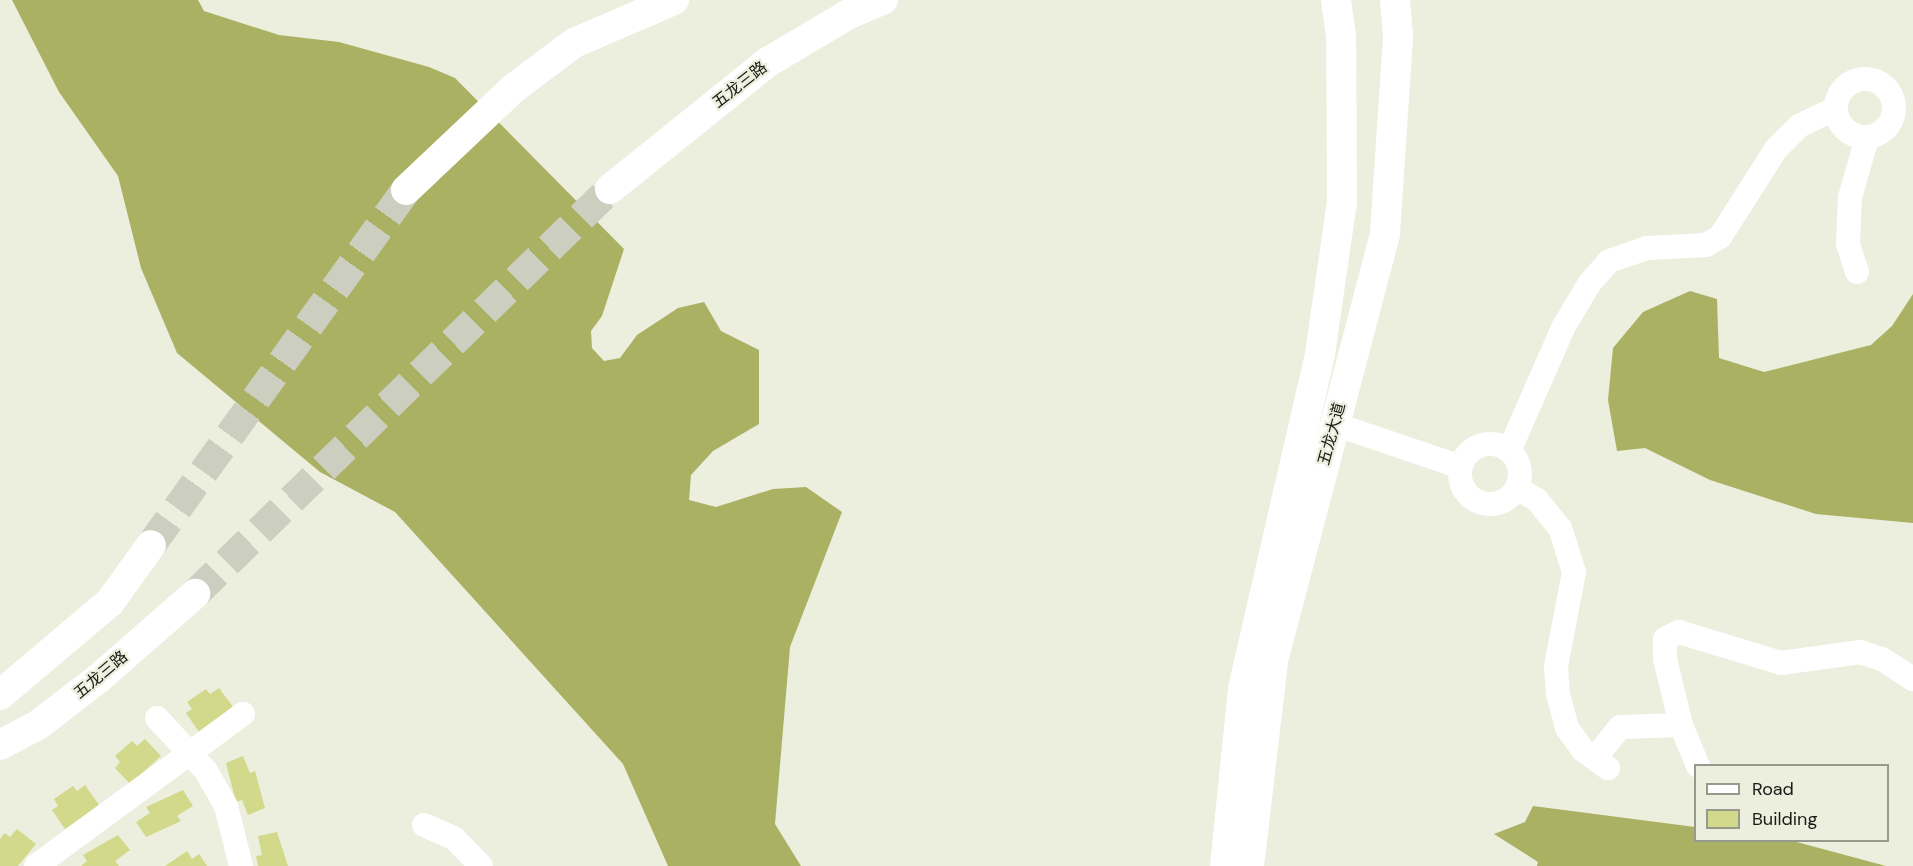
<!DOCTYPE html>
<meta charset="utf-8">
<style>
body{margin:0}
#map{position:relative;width:1913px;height:866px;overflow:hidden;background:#eceede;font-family:"DM Sans","Noto Sans SC",sans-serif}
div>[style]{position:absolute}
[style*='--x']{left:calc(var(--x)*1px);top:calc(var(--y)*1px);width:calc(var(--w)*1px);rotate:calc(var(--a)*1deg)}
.forest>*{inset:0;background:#abb163}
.building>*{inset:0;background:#d2d98a}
.major-tunnel>*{height:30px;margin-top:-15px;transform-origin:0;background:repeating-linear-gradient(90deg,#cccec0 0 30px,transparent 0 45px)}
.minor>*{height:24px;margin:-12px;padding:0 12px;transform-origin:12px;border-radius:12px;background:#fff}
.minor>.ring{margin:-12px;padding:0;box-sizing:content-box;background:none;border:24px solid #fff;border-radius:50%}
.major>*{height:30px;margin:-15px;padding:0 15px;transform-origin:15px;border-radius:15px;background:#fff}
span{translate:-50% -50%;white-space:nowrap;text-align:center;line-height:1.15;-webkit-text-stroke:4.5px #eceede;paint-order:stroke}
.street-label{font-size:16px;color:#1a1a14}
.legend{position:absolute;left:1694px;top:764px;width:195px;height:78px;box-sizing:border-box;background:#eceede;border:2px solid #98998d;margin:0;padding:8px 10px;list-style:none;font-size:18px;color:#1a1a14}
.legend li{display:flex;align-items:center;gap:12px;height:30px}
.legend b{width:30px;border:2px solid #98998d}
</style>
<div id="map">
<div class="forest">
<i style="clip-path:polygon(12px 0,198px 0,204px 11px,279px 35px,339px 42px,429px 67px,455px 78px,624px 249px,602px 316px,591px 331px,592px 348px,604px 361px,620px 358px,637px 335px,678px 308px,704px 302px,721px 331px,759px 350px,759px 424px,713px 451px,691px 475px,689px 500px,716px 507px,773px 489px,806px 487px,842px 512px,790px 647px,775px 824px,801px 866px,668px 866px,623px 764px,395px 512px,320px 472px,177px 353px,141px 268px,118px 176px,59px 92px)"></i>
<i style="clip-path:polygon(1690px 291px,1717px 299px,1719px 358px,1764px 372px,1871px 345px,1892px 326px,1913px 294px,1913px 523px,1816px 514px,1710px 480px,1645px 448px,1617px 451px,1608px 400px,1613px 348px,1643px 312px)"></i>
<i style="clip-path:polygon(1533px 806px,1695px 827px,1696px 840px,1793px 841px,1886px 866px,1537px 866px,1538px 862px,1494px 834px,1525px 822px)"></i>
</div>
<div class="building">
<i style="clip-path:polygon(219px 688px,233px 707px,199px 732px,186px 713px,192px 709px,187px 702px,206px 689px,210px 694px)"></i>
<i style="clip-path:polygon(145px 739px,161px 756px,130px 784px,115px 768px,120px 762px,115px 756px,132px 741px,137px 746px)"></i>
<i style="clip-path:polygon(243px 756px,250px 773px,255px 771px,265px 808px,248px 815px,242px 800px,236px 802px,226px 763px)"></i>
<i style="clip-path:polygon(85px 785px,99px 805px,65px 829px,52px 810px,58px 806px,54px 799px,73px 786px,77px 791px)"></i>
<i style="clip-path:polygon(183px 790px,193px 806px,177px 816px,181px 821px,146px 837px,136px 822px,150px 813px,146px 807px)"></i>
<i style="clip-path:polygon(17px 829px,36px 844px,18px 866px,0 866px,0 839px,5px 833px,10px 837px)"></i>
<i style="clip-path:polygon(277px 832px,288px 866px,258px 866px,256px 856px,262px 855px,258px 836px)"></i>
<i style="clip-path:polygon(118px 835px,130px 850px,115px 861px,119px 866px,81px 866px,87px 861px,83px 855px)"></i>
<i style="clip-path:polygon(187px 851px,192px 859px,199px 854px,207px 866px,165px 866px)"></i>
</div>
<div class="major-tunnel">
<i style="--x:151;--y:545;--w:437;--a:-54.3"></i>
<i style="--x:195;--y:594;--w:580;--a:-44.3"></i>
</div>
<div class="minor">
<i class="ring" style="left:1836px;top:79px;width:34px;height:34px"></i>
<i style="--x:1857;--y:272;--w:29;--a:-108"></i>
<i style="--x:1848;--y:244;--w:47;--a:-87.6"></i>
<i style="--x:1850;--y:197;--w:61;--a:-73.9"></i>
<i style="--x:1334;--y:424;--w:134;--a:18.7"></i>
<i class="ring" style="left:1460px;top:444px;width:36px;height:36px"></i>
<i style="--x:1509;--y:451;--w:137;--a:-66.3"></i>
<i style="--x:1564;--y:326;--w:49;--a:-59.2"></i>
<i style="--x:1589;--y:284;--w:30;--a:-49"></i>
<i style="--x:1609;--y:261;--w:40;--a:-18.9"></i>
<i style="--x:1647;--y:248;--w:59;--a:-2.9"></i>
<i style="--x:1706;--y:245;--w:16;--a:-30"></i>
<i style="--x:1720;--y:237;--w:104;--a:-57.5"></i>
<i style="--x:1776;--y:149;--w:33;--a:-45"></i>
<i style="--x:1799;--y:126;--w:41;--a:-25.9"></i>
<i style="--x:1517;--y:488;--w:23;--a:31"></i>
<i style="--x:1537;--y:500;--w:36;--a:51"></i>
<i style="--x:1560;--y:528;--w:46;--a:72.3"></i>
<i style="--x:1574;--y:572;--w:96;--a:100.8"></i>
<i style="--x:1556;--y:666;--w:28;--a:86"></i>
<i style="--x:1558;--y:694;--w:35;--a:75"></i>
<i style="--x:1567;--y:728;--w:27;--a:54"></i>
<i style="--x:1583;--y:750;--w:31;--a:36"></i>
<i style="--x:157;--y:718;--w:72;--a:47.2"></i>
<i style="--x:206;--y:771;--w:40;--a:60.3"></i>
<i style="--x:226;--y:806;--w:62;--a:76"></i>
<i style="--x:1595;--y:758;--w:40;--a:-51"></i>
<i style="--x:1620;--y:727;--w:61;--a:-1.9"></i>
<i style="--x:1698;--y:766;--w:44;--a:-112.5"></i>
<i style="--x:1681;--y:725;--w:68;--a:-103.6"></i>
<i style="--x:1665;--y:659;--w:20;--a:-90"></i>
<i style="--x:1665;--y:639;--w:16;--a:-27"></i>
<i style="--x:1679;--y:632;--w:107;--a:16.9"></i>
<i style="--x:1781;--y:663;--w:80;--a:-7.9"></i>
<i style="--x:1860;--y:652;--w:23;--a:18"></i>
<i style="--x:1882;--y:659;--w:37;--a:33"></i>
<i style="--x:424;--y:825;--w:34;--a:24"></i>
<i style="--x:455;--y:839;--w:37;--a:46"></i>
<i style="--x:36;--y:866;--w:257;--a:-36.3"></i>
</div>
<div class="major">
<i style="--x:610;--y:189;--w:203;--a:-38.8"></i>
<i style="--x:768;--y:62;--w:92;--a:-30.7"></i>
<i style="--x:847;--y:15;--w:39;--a:-23"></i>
<i style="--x:406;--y:190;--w:149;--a:-43.4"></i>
<i style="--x:514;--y:88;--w:75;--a:-36.9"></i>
<i style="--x:574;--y:43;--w:109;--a:-23.3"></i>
<i style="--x:0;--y:695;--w:144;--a:-40.2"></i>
<i style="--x:110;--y:602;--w:70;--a:-54.3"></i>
<i style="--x:0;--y:745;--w:43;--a:-27.8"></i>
<i style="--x:38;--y:725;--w:77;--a:-37.6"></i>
<i style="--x:99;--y:678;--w:128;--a:-41.2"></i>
<i style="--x:1225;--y:866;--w:179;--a:-84.2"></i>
<i style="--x:1243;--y:688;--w:343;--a:-77"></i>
<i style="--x:1320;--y:354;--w:154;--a:-81.8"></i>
<i style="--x:1342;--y:202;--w:166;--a:-90.3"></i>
<i style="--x:1341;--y:36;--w:36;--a:-98"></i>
<i style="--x:1249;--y:866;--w:206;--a:-83.3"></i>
<i style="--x:1273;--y:661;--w:442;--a:-75.3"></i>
<i style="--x:1385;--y:233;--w:198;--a:-86.2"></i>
<i style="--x:1398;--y:35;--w:35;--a:-95"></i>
</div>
<div class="street-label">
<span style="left:740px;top:85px;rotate:-38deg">五龙三路</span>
<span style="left:1332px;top:434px;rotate:-75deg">五龙大道</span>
<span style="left:101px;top:675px;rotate:-40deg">五龙三路</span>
</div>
<ul class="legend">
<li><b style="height:8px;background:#fff"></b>Road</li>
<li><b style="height:16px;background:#d2d98a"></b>Building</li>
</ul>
</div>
